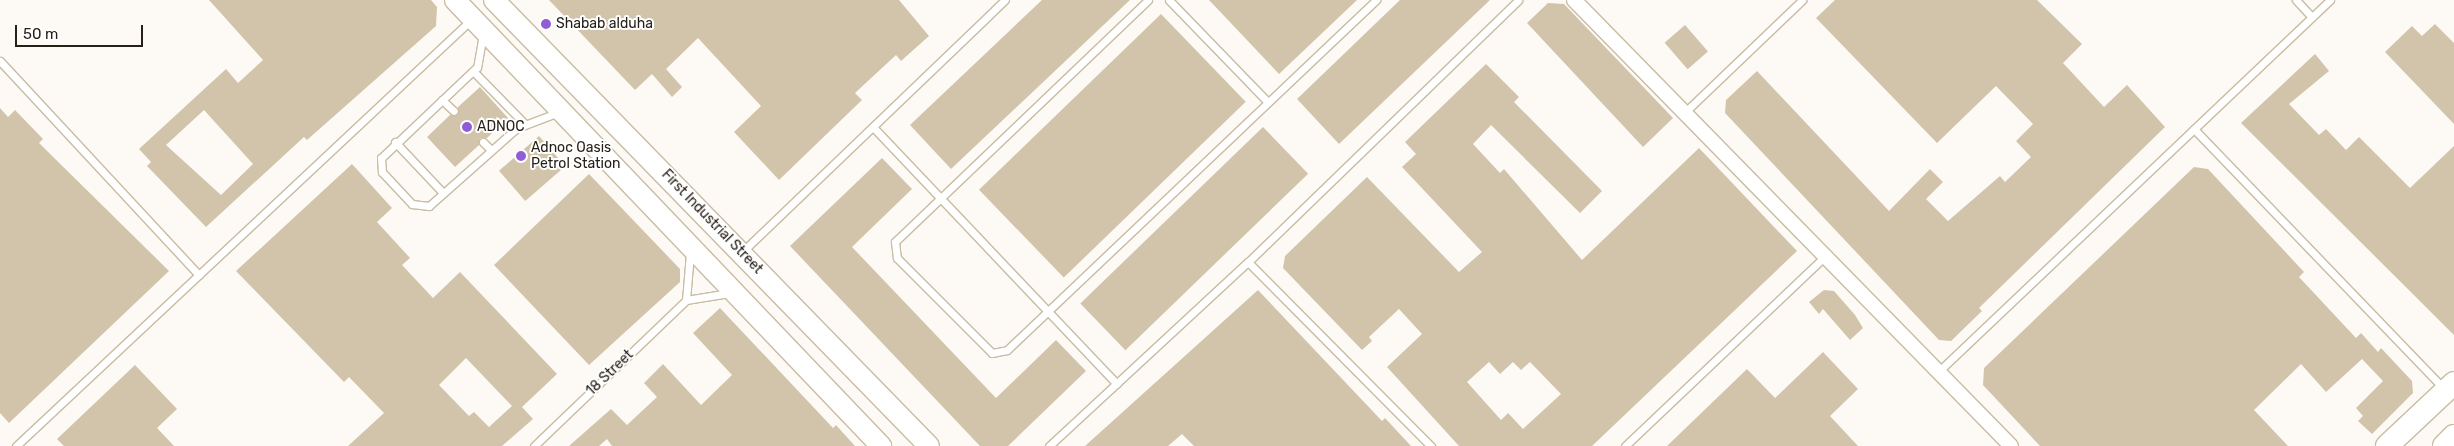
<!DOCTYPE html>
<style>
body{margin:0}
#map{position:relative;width:2454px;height:446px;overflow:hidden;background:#fdfaf5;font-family:Rubik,sans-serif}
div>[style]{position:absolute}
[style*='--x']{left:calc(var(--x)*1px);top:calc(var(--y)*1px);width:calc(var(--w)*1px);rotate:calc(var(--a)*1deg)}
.building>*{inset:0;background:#d1c4ab;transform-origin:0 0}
.roads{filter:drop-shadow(1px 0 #c9bca3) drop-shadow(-1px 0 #c9bca3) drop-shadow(0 1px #c9bca3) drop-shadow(0 -1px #c9bca3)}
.service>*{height:7px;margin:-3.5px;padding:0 3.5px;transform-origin:3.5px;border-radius:3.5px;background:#fff}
.minor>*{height:14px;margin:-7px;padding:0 7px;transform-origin:7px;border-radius:7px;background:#fff}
.secondary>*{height:20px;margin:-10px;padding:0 10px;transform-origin:10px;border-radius:10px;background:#fff}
.primary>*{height:22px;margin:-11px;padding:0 11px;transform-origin:11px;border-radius:11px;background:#fff}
.dots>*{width:14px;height:14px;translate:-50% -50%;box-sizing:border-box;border:2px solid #fff;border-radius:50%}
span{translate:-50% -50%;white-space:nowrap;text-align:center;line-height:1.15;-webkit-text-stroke:4px #fff;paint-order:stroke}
.poi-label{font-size:14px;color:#262118}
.left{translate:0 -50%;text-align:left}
.street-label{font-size:14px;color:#262118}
.scale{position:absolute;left:15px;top:25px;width:128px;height:22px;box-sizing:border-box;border:2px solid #262118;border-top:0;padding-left:6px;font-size:15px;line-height:18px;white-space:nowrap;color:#262118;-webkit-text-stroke:4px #fff;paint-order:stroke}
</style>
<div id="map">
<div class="building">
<i style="clip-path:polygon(evenodd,209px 0,431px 0,437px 7px,436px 26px,307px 140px,304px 137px,206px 227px,147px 166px,151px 162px,139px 149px,226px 69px,238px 83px,263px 60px,209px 0,204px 110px,253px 164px,221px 195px,166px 145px,204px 110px)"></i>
<i style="clip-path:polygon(549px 0,899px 0,929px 36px,901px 61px,896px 55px,855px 93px,862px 100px,779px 180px,734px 132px,761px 106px,698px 38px,666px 69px,682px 87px,672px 97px,652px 74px,635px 90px)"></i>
<i style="clip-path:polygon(1042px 0,1130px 0,951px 169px,910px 125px)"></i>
<i style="clip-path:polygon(1209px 0,1357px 0,1279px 74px)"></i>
<i style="clip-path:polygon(1400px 0,1490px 0,1339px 144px,1297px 99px)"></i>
<i style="clip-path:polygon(1835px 0,2037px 0,2082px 44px,2063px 63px,2104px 107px,2127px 85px,2165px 127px,1979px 308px,1982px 311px,1951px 341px,1939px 340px,1725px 113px,1726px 100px,1757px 71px,1889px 211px,1930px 169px,1943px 182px,1926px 199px,1948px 221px,2000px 176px,2005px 182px,2031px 157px,2016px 141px,2033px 124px,1996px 86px,1937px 143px,1816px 18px)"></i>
<i style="clip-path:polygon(1548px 3px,1564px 4px,1673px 118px,1643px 147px,1527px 23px)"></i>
<i style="left:1161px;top:14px;width:122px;height:253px;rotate:46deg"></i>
<i style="clip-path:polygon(2435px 24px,2454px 43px,2454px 124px,2385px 52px,2412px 26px,2422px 36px)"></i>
<i style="left:1685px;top:25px;width:35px;height:27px;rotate:49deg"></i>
<i style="clip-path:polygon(2315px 54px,2329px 71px,2289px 104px,2319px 135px,2326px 129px,2346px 150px,2359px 137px,2410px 188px,2454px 146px,2454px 335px,2241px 123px)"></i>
<i style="clip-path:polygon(evenodd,1486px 64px,1519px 97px,1514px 102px,1602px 191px,1580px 213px,1491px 125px,1473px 144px,1500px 173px,1504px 169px,1582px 260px,1699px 148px,1797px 251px,1592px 446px,1459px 446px,1387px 367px,1422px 334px,1399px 309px,1369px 337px,1372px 341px,1362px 350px,1283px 268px,1285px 256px,1367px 177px,1459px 272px,1482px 252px,1402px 167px,1416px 154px,1405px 142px,1486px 64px,1489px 362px,1500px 374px,1513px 362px,1521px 370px,1530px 362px,1561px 394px,1523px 429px,1508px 413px,1501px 420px,1467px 382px,1489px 362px)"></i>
<i style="clip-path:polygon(480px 87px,508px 118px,487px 138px,480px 138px,479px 145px,455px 167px,427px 137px,450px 115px,458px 115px,458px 107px)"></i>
<i style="clip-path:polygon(0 108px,8px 117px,15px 110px,43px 139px,39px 143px,169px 271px,9px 423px,0 413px)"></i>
<i style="left:1263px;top:127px;width:65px;height:254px;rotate:46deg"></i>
<i style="left:539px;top:136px;width:40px;height:53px;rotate:49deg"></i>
<i style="clip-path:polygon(882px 158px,912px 189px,852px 247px,996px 398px,1056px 340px,1086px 371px,1008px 446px,980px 446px,790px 246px)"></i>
<i style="clip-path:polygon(evenodd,352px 164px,392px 208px,377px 222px,410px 258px,402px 265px,433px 298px,460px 272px,557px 374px,522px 407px,533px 419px,502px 446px,348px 446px,384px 413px,349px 377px,344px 382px,236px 271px,352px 164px,466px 358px,512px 406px,489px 427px,474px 412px,469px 416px,439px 385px,466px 358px)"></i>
<i style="clip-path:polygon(2194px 167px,2208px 169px,2304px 272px,2299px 277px,2356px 338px,2361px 333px,2378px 352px,2381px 348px,2412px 381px,2413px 393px,2372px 434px,2358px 421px,2363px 416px,2356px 408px,2383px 381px,2362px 359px,2326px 392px,2301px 364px,2254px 410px,2288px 446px,2040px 446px,1983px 385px,1984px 368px)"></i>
<i style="clip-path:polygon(589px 174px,680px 269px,680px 282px,589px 365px,494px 265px)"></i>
<i style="clip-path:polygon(1258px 290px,1382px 421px,1385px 418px,1411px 446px,1194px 446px,1182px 434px,1168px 446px,1085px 446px)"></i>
<i style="clip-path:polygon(1824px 290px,1834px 291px,1855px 315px,1863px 328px,1850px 340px,1823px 309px,1819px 314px,1809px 302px)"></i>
<i style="clip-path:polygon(720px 308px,833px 428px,836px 425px,855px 446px,612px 446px,607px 439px,599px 446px,569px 446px,611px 409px,627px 425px,657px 397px,644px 383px,663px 364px,701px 405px,732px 375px,693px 333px)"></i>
<i style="clip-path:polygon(1823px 352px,1858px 389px,1830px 416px,1858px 446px,1667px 446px,1747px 369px,1775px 398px)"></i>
<i style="clip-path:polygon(135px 365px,177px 409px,157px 428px,174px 446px,64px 446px,57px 439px)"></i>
</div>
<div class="roads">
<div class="service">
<i style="--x:1148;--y:0;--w:350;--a:136.3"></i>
<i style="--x:895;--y:242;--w:16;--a:83"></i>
<i style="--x:897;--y:258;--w:134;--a:45"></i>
<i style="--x:992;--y:353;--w:15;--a:-11"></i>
<i style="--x:1007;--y:350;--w:509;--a:-43.49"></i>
<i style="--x:1169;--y:0;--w:142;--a:45.9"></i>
<i style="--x:2296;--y:0;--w:23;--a:47"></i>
<i style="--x:483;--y:34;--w:34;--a:100"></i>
<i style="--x:477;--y:67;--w:132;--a:136.5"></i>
<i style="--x:381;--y:158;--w:14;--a:86"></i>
<i style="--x:382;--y:172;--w:44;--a:46.8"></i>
<i style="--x:412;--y:204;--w:17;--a:7"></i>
<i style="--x:429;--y:206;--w:118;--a:-41.6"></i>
<i style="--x:517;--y:128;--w:45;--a:-20.9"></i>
<i style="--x:0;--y:61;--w:292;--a:47.1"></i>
<i style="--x:474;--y:72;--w:71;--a:45.6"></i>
<i style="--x:442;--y:100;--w:16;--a:43"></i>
<i style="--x:1685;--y:112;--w:162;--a:-43.7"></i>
<i style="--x:873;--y:127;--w:354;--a:46.5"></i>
<i style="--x:2194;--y:129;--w:359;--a:46.1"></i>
<i style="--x:395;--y:142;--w:70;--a:46.7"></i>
<i style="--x:483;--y:142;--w:11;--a:45"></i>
<i style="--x:742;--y:252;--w:364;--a:-43.8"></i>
<i style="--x:1248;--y:262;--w:260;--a:45.2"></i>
<i style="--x:686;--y:300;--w:47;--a:-85.1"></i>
<i style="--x:1939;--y:371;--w:539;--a:-43.5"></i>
<i style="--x:16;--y:446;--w:625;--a:-43.12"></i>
<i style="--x:534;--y:446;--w:211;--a:-43.8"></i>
<i style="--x:686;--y:300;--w:44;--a:-9.2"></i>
<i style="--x:1049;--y:446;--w:271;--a:-42.8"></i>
<i style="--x:1248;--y:262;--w:376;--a:-44.1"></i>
<i style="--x:1625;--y:446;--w:276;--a:-43.5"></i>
</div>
<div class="minor">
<i style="--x:1574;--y:0;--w:624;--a:45.58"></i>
</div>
<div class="secondary">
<i style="--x:455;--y:0;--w:617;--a:46.31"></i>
<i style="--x:494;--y:0;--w:623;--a:45.72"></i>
</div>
<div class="primary">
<i style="--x:2387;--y:446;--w:92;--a:-43.2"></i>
<i style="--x:2444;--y:446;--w:14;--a:-45"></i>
</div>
</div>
<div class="dots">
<i style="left:546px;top:24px;background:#905dd6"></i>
<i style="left:467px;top:127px;background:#905dd6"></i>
<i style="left:521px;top:156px;background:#905dd6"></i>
</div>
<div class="poi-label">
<span class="left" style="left:556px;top:24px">Shabab alduha</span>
<span class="left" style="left:477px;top:127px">ADNOC</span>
<span class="left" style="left:531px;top:156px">Adnoc Oasis<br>Petrol Station</span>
</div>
<div class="street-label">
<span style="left:712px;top:222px;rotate:46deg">First Industrial Street</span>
<span style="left:610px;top:373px;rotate:-44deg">18 Street</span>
</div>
<div class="scale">50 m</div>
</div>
